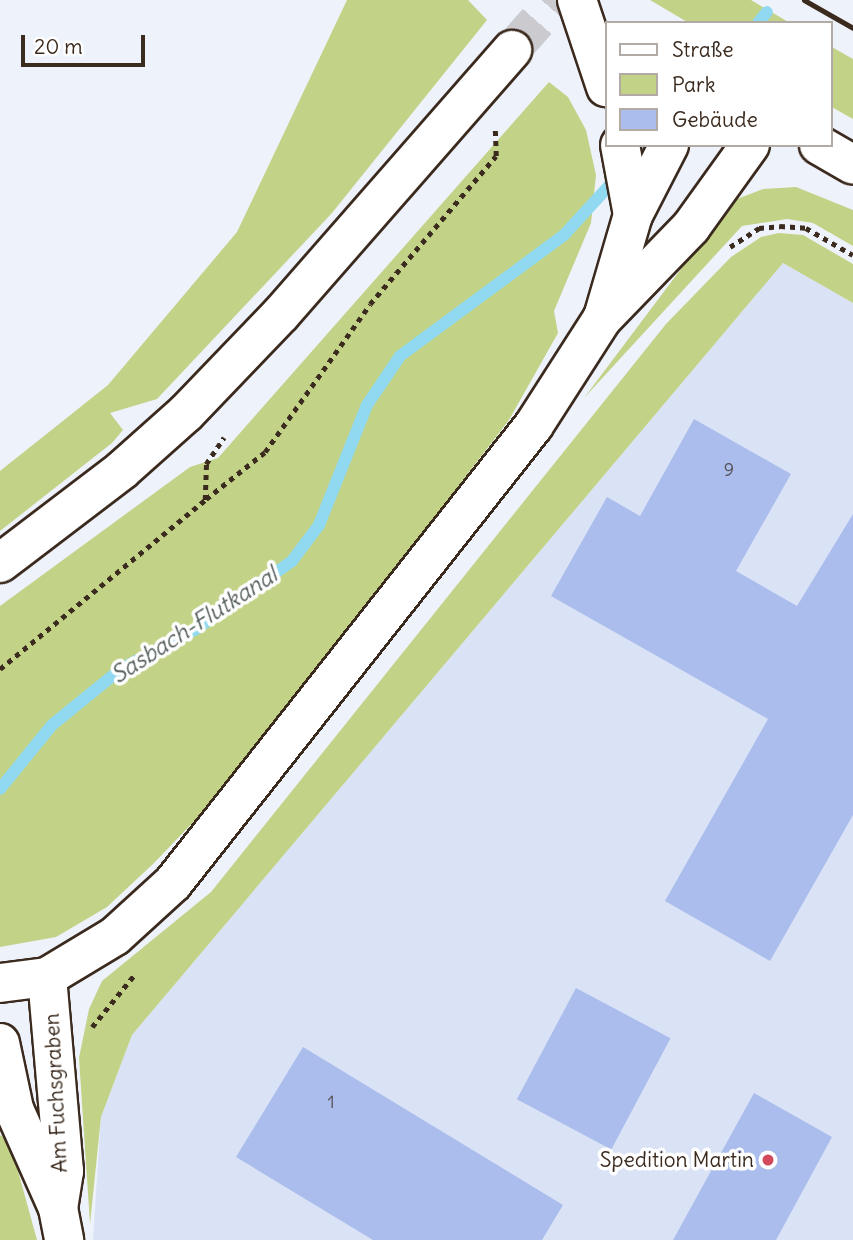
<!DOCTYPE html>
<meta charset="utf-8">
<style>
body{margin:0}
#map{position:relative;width:853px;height:1240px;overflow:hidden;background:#eef2fb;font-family:Delius,sans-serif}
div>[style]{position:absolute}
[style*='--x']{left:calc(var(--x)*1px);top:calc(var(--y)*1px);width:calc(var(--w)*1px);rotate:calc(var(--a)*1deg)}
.built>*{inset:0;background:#dae2f6}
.green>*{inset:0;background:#c2d387}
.stream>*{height:12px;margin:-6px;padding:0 6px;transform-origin:6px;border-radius:6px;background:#90d9f1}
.building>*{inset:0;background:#aabdec;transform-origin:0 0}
.minor-tunnel>*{height:38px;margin-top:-19px;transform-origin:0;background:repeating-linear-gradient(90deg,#cacacf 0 38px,transparent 0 57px)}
.path>*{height:4.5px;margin-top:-2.25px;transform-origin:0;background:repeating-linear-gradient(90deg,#3b2a1e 0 5px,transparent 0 10px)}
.roads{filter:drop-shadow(2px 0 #3b2a1e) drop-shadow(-2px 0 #3b2a1e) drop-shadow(0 2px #3b2a1e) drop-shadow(0 -2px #3b2a1e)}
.minor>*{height:38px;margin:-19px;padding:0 19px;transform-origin:19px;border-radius:19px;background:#fff}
.major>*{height:38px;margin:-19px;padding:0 19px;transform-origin:19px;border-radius:19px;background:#fff}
.rail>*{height:5px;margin:-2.5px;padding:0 2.5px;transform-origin:2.5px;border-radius:2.5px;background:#3b2a1e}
.bridges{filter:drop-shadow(2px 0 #3b2a1e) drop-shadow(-2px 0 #3b2a1e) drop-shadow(0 2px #3b2a1e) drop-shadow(0 -2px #3b2a1e)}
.major-bridge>*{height:38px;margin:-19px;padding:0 19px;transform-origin:19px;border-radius:19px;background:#fff}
.dots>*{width:19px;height:19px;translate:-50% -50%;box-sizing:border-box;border:4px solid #fff;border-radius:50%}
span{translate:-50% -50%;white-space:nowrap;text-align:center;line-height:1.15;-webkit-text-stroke:7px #fff;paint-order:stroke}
.number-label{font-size:18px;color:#574f52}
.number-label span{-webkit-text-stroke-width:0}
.street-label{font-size:21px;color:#3b2a1e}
.poi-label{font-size:21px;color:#3b2a1e}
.right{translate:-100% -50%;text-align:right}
.water-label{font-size:23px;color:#545f5d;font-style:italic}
.legend{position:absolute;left:605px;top:21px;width:228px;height:126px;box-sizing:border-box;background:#fff;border:2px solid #b1aaa5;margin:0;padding:9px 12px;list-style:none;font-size:21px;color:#3b2a1e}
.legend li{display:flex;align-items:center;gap:14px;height:35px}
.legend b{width:35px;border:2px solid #b1aaa5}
.scale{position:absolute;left:21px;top:35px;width:124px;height:32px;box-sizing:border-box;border:4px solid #3b2a1e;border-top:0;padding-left:9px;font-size:21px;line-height:24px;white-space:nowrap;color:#3b2a1e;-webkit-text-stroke:5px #fff;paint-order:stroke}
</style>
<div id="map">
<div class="built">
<i style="clip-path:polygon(783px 263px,853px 303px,853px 1240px,93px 1240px,101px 1117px,132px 1035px)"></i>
</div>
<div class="green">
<i style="clip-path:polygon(347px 0,468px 0,487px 20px,332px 213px,157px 399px,110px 413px,123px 430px,112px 443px,0 531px,0 471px,108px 385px,237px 232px)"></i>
<i style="clip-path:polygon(650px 0,751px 0,790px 23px,689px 23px)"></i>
<i style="clip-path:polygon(830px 46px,853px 59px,853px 119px,830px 106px)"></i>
<i style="clip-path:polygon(549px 82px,568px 97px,586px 130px,596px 175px,591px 223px,554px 311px,558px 333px,509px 420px,228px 786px,153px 864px,107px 907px,56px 937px,0 947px,0 606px,190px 467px,218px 458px)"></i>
<i style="clip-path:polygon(796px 187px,853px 210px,853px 246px,813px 223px,787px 219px,742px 226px,584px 398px,732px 201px,763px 189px)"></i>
<i style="clip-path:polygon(779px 233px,803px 235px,853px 264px,853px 303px,783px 263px,132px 1035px,101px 1117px,90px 1224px,79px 1058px,89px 1009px,102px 981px,211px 892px,666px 324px,731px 257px,761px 237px)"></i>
<i style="clip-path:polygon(0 1135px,10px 1142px,37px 1240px,0 1240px)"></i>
</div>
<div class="stream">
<i style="--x:758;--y:23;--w:14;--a:-51"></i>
<i style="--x:631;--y:163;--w:24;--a:-48"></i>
<i style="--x:0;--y:789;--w:82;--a:-50.9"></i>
<i style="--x:52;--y:725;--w:89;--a:-39.1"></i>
<i style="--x:121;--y:669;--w:85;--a:-28.1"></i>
<i style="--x:196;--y:629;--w:118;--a:-35.3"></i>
<i style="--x:292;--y:561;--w:45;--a:-53.1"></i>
<i style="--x:319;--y:525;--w:129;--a:-68.2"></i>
<i style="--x:367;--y:405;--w:59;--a:-56"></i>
<i style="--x:400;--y:356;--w:204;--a:-36.4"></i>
<i style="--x:564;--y:235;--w:80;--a:-47.5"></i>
</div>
<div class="building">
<i style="clip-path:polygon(694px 419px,791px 474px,736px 571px,797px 606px,853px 514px,853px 815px,770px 961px,665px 901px,768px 719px,551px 596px,607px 497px,640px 516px)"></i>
<i style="left:576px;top:988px;width:107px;height:126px;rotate:28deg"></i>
<i style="clip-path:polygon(303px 1047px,563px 1205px,542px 1240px,373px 1240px,236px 1157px)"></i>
<i style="clip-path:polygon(754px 1093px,832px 1137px,776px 1240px,673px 1240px)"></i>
</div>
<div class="minor-tunnel">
<i style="--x:512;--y:50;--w:67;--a:-48.7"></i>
</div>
<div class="path">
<i style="--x:730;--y:247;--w:35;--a:-33"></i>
<i style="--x:759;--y:228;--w:21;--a:-5"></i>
<i style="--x:780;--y:226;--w:26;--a:4"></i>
<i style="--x:806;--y:228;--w:54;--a:29.9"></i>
<i style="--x:206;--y:499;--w:75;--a:-38.5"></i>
<i style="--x:265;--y:452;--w:181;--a:-54.6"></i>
<i style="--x:370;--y:304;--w:194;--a:-49.6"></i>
<i style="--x:496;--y:156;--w:26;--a:-92"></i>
<i style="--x:0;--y:669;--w:266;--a:-39.5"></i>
<i style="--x:205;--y:500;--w:36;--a:-88"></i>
<i style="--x:206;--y:464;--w:32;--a:-56"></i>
<i style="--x:92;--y:1027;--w:68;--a:-50.9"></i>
</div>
<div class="roads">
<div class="minor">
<i style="--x:0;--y:563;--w:153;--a:-37.3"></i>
<i style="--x:122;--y:470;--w:86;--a:-41.7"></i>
<i style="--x:186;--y:413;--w:137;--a:-46.2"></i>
<i style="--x:281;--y:314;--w:351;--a:-48.8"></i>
<i style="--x:0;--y:983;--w:47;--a:-7.3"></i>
<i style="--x:47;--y:977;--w:195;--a:85"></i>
<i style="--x:64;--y:1171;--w:37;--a:99"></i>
<i style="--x:0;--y:1043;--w:67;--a:78"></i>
<i style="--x:14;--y:1109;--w:108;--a:66"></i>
<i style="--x:58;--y:1208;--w:33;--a:79"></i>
</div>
<div class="major">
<i style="--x:819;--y:145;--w:39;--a:30"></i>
<i style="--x:633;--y:215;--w:79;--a:-62.8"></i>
<i style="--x:604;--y:314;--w:103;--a:-73.7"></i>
<i style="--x:633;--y:215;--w:71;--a:-100.5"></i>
<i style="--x:47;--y:977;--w:79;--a:-31.1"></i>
<i style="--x:115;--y:936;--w:79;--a:-42.4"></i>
<i style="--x:173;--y:883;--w:583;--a:-51.75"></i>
<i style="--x:534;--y:425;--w:126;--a:-57.3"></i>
<i style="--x:602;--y:319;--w:128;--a:-45.9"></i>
<i style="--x:691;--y:227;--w:101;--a:-54.3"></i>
</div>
</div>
<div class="rail">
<i style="--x:804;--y:0;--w:56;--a:29.7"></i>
</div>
<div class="bridges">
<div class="major-bridge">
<i style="--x:577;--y:0;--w:92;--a:71.6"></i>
</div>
</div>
<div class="dots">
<i style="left:768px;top:1160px;background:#d1495b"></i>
</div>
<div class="number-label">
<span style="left:729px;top:470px">9</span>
<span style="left:331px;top:1102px">1</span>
</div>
<div class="street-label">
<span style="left:56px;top:1093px;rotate:-93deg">Am Fuchsgraben</span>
</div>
<div class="poi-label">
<span class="right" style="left:754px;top:1160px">Spedition Martin</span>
</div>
<div class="water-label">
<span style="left:194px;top:625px;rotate:-33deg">Sasbach-Flutkanal</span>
</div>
<ul class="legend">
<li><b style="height:9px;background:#fff"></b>Straße</li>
<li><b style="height:19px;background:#c2d387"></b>Park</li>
<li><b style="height:19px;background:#aabdec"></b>Gebäude</li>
</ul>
<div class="scale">20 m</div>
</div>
